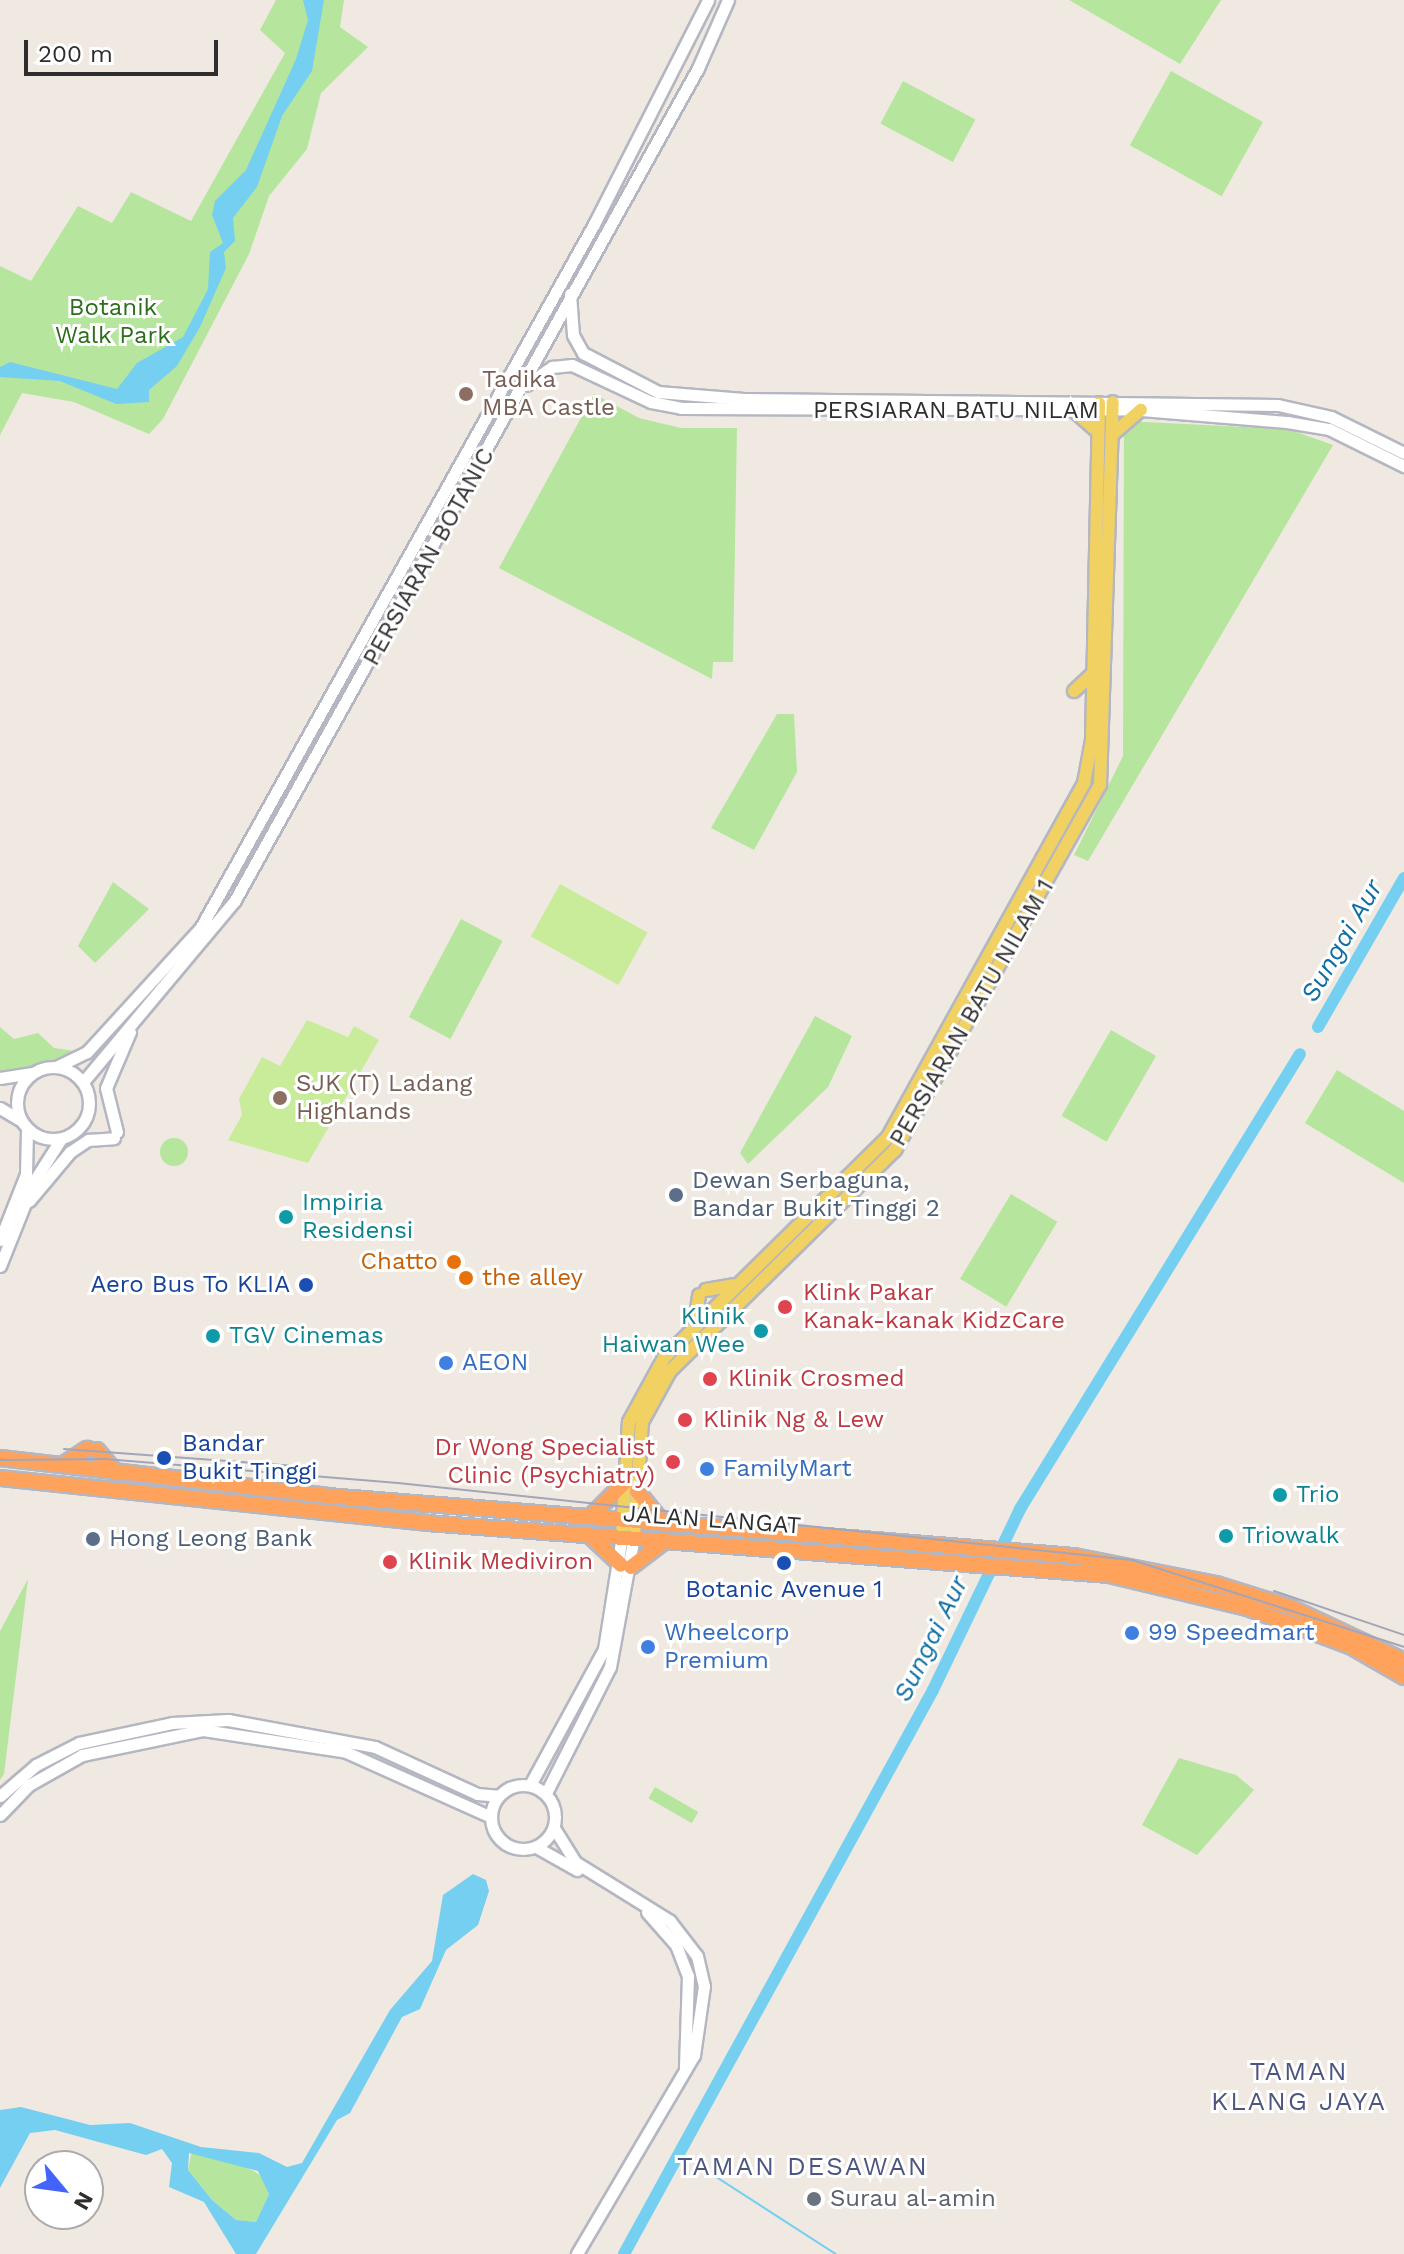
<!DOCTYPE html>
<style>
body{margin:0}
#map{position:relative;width:1404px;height:2254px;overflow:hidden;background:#efe9e1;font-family:"Work Sans",sans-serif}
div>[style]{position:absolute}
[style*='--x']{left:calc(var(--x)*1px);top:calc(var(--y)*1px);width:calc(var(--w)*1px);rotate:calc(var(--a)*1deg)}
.green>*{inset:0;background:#b6e59e;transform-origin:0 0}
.round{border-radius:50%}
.pitch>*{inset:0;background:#c9ec9a;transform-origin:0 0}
.water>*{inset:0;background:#75cff0}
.stream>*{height:2px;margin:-1px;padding:0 1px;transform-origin:1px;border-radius:1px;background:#75cff0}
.river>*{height:12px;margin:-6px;padding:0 6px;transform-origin:6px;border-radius:6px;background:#75cff0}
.roads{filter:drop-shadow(2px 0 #b4b7c1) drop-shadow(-2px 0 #b4b7c1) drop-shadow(0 2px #b4b7c1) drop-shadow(0 -2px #b4b7c1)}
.secondary>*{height:11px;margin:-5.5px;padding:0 5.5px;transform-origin:5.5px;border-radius:5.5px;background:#fff}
.secondary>.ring{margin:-5.5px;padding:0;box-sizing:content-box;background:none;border:11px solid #fff;border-radius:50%}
.primary>*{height:12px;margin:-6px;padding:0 6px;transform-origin:6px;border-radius:6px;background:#f2d163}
.highway>*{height:14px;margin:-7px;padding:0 7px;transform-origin:7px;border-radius:7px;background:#ffa35c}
.tram>*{height:2px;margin:-1px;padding:0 1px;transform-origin:1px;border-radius:1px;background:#a3a6b8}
.dots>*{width:22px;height:22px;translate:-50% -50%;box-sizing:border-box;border:4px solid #fff;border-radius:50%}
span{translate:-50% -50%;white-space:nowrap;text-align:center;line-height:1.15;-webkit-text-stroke:6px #fff;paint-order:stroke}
.park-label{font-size:24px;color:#2c6e1b}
.education-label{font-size:24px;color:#785e54}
.left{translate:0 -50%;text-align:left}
.street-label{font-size:24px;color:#2e2e2e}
.service-label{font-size:24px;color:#4e5e75}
.culture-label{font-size:24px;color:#0d838f}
.right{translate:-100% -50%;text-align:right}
.food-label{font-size:24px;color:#c56008}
.transit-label{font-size:24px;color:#164399}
.health-label{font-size:24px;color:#be3a42}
.shop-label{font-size:24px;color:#366cbe}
.worship-label{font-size:24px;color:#5b616d}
.water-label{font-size:26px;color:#0d6fa3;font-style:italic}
.neighbourhood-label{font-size:26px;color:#4d5680;letter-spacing:2px}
.north{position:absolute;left:24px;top:2150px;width:80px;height:80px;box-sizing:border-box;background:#fff;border:2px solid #ababab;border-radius:50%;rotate:119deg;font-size:22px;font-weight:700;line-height:32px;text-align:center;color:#2e2e2e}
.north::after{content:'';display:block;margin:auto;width:28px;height:36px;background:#4264fb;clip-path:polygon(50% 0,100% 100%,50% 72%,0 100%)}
.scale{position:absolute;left:24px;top:40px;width:194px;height:36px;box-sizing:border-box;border:4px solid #2e2e2e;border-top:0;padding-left:10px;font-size:24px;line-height:28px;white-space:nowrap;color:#2e2e2e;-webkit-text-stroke:6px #fff;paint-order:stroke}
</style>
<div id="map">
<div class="green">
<i style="clip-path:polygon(276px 0,344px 0,340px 27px,368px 47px,321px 93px,307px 149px,269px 196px,249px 254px,163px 419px,149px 434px,74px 402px,22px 393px,0 435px,0 266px,31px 281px,78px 206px,112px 223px,131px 192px,191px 221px,285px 53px,260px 30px)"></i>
<i style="clip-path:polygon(1069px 0,1221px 0,1180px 64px)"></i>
<i style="left:1171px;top:71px;width:105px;height:85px;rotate:29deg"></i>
<i style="left:903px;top:81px;width:82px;height:48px;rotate:28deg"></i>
<i style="clip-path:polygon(594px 394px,639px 418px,681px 428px,737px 428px,733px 662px,713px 662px,712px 679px,499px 568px)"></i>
<i style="clip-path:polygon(1124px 421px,1288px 429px,1333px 445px,1088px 861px,1074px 855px,1123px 756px)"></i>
<i style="clip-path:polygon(777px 714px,794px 714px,797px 772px,754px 850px,711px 828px)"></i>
<i style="clip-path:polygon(113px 882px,149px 909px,95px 963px,78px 946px)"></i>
<i style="left:461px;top:919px;width:47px;height:111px;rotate:28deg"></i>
<i style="clip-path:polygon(815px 1016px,852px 1036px,828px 1087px,748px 1164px,740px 1153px)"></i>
<i style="clip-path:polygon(0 1027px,14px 1039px,38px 1033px,54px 1048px,81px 1052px,56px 1065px,0 1073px)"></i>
<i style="left:1111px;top:1030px;width:52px;height:99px;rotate:30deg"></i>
<i style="clip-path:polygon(1337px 1070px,1404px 1111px,1404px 1183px,1305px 1123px)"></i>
<i class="round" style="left:160px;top:1138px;width:28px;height:28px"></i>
<i style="left:1011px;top:1194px;width:54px;height:99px;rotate:31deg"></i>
<i style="clip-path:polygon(28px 1579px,4px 1774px,0 1780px,0 1631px)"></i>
<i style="clip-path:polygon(1179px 1758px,1236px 1775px,1254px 1790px,1197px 1855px,1142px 1825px)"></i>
<i style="left:655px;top:1787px;width:50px;height:13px;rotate:30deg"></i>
<i style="clip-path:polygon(192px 2151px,232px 2159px,264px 2177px,269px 2194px,256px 2222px,236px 2220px,212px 2200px,188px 2170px)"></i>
</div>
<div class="pitch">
<i style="left:560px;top:884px;width:100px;height:60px;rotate:29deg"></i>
<i style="clip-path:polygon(307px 1020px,348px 1037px,354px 1026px,379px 1040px,308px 1163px,228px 1140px,242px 1115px,239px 1099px,262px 1057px,280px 1066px)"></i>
</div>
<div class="water">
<i style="clip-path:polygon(303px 0,324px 0,312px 71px,282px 116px,257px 187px,233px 218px,235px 241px,224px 252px,226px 268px,200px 327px,177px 366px,149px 390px,149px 402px,116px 404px,60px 381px,0 377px,0 367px,10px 362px,117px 389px,137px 363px,183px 337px,208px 289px,210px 252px,223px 243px,212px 215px,215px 201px,246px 170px,296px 59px,308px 20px)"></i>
<i style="clip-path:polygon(evenodd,473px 1874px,486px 1880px,489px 1891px,478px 1925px,446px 1950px,420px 2009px,402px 2017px,350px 2113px,337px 2120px,256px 2254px,236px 2254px,204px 2202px,169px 2187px,172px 2163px,162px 2149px,146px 2155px,55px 2130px,30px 2133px,0 2188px,0 2110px,21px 2107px,90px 2125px,130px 2123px,201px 2147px,259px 2153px,287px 2167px,302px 2163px,390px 2010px,432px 1961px,443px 1895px,473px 1874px,189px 2153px,258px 2171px,269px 2194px,256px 2222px,236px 2220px,212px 2200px,188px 2170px,189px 2153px)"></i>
</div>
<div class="stream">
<i style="--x:679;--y:2153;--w:187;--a:32.8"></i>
</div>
<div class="river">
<i style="--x:1318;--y:1027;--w:172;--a:-60"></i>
<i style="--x:624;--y:2254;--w:643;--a:-61.28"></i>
<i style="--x:933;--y:1690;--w:201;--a:-64.3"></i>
<i style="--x:1020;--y:1509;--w:534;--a:-58.39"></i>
</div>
<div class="roads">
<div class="secondary">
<i style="--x:570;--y:294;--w:41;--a:85.8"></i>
<i style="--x:573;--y:335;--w:21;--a:61"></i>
<i style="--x:583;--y:353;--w:85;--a:27.5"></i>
<i style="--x:658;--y:392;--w:86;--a:4.7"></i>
<i style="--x:744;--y:399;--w:534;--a:0.64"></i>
<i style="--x:1278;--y:405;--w:54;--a:12.8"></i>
<i style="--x:1331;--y:417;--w:81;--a:26.3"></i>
<i style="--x:526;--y:385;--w:32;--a:-35"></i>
<i style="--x:552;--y:367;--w:20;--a:-6"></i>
<i style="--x:572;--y:365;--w:87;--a:25.1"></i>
<i style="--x:651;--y:402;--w:31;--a:11"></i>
<i style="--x:681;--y:408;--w:460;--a:0.2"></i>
<i style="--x:1141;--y:410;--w:146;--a:4.7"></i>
<i style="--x:1287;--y:422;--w:43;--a:9.5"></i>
<i style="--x:1329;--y:429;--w:84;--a:26.3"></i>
<i class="ring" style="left:17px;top:1067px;width:61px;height:61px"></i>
<i style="--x:56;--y:1067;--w:34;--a:-26"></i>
<i style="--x:87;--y:1052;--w:169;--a:-47.6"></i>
<i style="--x:201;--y:927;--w:805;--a:-60.79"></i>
<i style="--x:594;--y:224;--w:251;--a:-63"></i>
<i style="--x:0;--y:1078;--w:31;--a:-9"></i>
<i style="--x:83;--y:1082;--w:237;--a:-50.1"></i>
<i style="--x:235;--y:900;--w:952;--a:-60.9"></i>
<i style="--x:698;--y:68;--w:74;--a:-66.2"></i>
<i style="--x:0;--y:1108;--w:23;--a:31"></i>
<i style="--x:117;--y:1132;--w:45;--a:-104"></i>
<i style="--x:106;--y:1088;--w:61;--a:-66.8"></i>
<i style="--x:29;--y:1201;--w:64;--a:-50.1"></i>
<i style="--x:70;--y:1152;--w:22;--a:-34"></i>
<i style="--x:88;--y:1140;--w:26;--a:-4"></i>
<i style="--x:0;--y:1240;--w:71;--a:-68.5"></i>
<i style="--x:26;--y:1174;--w:44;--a:-88.7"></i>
<i style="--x:0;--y:1266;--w:92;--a:-68.2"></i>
<i style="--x:34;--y:1181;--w:50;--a:-57.3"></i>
<i class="ring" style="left:491px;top:1785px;width:53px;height:53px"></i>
<i style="--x:530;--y:1785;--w:155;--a:-61.4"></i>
<i style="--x:604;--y:1649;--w:115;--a:-81"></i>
<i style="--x:546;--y:1793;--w:141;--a:-63.1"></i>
<i style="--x:610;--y:1667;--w:133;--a:-79.6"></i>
<i style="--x:0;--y:1796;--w:48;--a:-40.7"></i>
<i style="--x:36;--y:1765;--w:48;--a:-27.1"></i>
<i style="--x:79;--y:1743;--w:95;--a:-12.1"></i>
<i style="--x:172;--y:1723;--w:56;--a:-3.1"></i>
<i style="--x:228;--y:1720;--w:149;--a:10.4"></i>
<i style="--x:375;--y:1747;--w:112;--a:24.7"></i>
<i style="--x:477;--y:1794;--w:21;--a:5"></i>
<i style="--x:0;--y:1815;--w:42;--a:-46"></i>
<i style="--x:29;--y:1785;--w:61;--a:-29.5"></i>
<i style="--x:82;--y:1755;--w:124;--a:-11.7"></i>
<i style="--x:203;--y:1730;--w:145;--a:8.7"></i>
<i style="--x:346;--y:1752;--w:159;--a:24.1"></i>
<i style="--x:554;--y:1828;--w:40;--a:58"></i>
<i style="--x:575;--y:1862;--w:112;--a:31.8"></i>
<i style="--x:670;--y:1921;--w:44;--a:52.4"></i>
<i style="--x:697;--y:1956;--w:31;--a:77"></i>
<i style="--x:704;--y:1986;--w:70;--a:98.2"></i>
<i style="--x:694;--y:2055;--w:231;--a:120.5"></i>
<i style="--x:536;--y:1847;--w:47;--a:29.3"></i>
<i style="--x:647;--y:1912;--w:44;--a:48.7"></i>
<i style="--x:676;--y:1945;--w:33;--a:69"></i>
<i style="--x:688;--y:1976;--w:92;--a:91.9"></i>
</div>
<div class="primary">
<i style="--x:1073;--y:410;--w:33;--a:41"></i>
<i style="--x:1113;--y:434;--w:37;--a:-41"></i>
<i style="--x:1074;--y:691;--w:26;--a:-43"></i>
<i style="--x:706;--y:1290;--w:28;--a:-10"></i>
<i style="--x:695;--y:1324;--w:29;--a:-82"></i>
<i style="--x:622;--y:1535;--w:113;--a:-86.5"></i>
<i style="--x:629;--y:1422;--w:73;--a:-61.3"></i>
<i style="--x:664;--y:1358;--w:315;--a:-44.6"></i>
<i style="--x:888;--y:1137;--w:405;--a:-61"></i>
<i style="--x:1084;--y:783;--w:44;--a:-79.5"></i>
<i style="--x:1092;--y:740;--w:337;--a:-88.8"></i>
<i style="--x:634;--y:1536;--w:114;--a:-86"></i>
<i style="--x:642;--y:1422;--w:58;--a:-61.2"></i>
<i style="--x:670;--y:1371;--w:315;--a:-44.5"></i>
<i style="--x:895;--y:1150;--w:419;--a:-60.7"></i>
<i style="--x:1100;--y:785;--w:383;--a:-88.1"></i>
</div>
<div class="highway">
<i style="--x:97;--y:1450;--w:30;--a:50"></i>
<i style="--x:0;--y:1458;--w:329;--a:6.6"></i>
<i style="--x:327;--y:1496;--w:749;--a:4.59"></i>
<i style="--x:1074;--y:1556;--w:145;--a:11.2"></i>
<i style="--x:1216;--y:1584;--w:77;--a:17.3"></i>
<i style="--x:1290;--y:1607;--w:126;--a:25.3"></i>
<i style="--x:62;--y:1465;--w:30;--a:-33"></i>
<i style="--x:0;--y:1478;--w:429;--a:6"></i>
<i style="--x:427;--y:1523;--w:684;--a:4.36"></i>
<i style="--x:1109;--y:1575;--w:142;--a:13.4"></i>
<i style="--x:1247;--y:1608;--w:110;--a:20.3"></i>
<i style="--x:1350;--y:1646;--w:62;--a:29.9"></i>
<i style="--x:637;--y:1491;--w:43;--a:50.7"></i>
<i style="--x:590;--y:1517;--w:51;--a:-45"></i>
<i style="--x:590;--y:1536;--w:42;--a:43.1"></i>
<i style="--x:631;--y:1567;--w:43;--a:-37.4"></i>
</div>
</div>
<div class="tram">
<i style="--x:64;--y:1449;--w:232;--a:4.2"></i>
<i style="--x:0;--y:1460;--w:105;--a:-0.5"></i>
<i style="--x:105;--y:1459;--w:294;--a:4.7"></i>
<i style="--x:398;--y:1483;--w:738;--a:5.99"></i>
<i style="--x:1132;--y:1560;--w:286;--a:17.7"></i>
<i style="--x:1274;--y:1591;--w:137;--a:18.7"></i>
</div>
<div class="dots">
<i style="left:466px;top:394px;background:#8d6e63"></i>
<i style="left:280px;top:1098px;background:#8d6e63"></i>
<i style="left:676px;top:1195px;background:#5c6f8a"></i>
<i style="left:286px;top:1217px;background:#0f9aa8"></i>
<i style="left:454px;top:1262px;background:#e8710a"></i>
<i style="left:466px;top:1278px;background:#e8710a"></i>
<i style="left:306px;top:1285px;background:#1a4fb4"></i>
<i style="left:785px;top:1307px;background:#e0444e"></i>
<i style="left:761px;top:1331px;background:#0f9aa8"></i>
<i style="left:213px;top:1336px;background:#0f9aa8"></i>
<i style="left:446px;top:1363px;background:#3f7fe0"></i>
<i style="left:710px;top:1379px;background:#e0444e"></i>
<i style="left:685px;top:1420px;background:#e0444e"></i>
<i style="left:164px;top:1458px;background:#1a4fb4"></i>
<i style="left:673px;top:1462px;background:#e0444e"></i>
<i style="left:707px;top:1469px;background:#3f7fe0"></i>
<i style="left:1280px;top:1495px;background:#0f9aa8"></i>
<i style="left:1226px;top:1536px;background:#0f9aa8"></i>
<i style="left:93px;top:1539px;background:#5c6f8a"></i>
<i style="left:390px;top:1562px;background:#e0444e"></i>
<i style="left:784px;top:1563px;background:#1a4fb4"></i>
<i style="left:1132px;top:1633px;background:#3f7fe0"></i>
<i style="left:648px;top:1647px;background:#3f7fe0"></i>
<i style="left:814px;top:2199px;background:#6b7280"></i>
</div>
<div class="park-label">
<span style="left:113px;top:322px">Botanik<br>Walk Park</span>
</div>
<div class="education-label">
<span class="left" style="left:482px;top:394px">Tadika<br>MBA Castle</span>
<span class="left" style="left:296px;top:1098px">SJK (T) Ladang<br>Highlands</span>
</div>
<div class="street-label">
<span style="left:956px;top:411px">PERSIARAN BATU NILAM</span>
<span style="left:429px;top:557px;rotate:-61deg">PERSIARAN BOTANIC</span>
<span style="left:972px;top:1013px;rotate:-60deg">PERSIARAN BATU NILAM 1</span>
<span style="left:712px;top:1520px;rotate:4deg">JALAN LANGAT</span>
</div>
<div class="service-label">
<span class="left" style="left:692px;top:1195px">Dewan Serbaguna,<br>Bandar Bukit Tinggi 2</span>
<span class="left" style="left:109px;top:1539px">Hong Leong Bank</span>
</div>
<div class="culture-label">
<span class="left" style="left:302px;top:1217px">Impiria<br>Residensi</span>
<span class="right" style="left:745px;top:1331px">Klinik<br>Haiwan Wee</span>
<span class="left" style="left:229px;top:1336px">TGV Cinemas</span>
<span class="left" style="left:1296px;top:1495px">Trio</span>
<span class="left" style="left:1242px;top:1536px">Triowalk</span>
</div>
<div class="food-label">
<span class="right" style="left:438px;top:1262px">Chatto</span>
<span class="left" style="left:482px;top:1278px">the alley</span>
</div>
<div class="transit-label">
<span class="right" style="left:290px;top:1285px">Aero Bus To KLIA</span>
<span class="left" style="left:182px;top:1458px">Bandar<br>Bukit Tinggi</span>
<span style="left:784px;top:1590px">Botanic Avenue 1</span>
</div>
<div class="health-label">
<span class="left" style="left:803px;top:1307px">Klink Pakar<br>Kanak-kanak KidzCare</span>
<span class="left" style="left:728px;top:1379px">Klinik Crosmed</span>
<span class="left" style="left:703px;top:1420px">Klinik Ng &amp; Lew</span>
<span class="right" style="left:655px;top:1462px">Dr Wong Specialist<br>Clinic (Psychiatry)</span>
<span class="left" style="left:408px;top:1562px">Klinik Mediviron</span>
</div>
<div class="shop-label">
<span class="left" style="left:462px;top:1363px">AEON</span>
<span class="left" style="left:723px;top:1469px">FamilyMart</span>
<span class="left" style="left:664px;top:1647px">Wheelcorp<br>Premium</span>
<span class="left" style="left:1148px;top:1633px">99 Speedmart</span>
</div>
<div class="worship-label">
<span class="left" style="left:830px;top:2199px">Surau al-amin</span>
</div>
<div class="water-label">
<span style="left:1342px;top:941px;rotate:-60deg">Sungai Aur</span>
<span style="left:931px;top:1639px;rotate:-64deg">Sungai Aur</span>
</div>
<div class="neighbourhood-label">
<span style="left:1299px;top:2087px">TAMAN<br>KLANG JAYA</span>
<span style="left:803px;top:2167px">TAMAN DESAWAN</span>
</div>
<div class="north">N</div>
<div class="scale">200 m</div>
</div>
